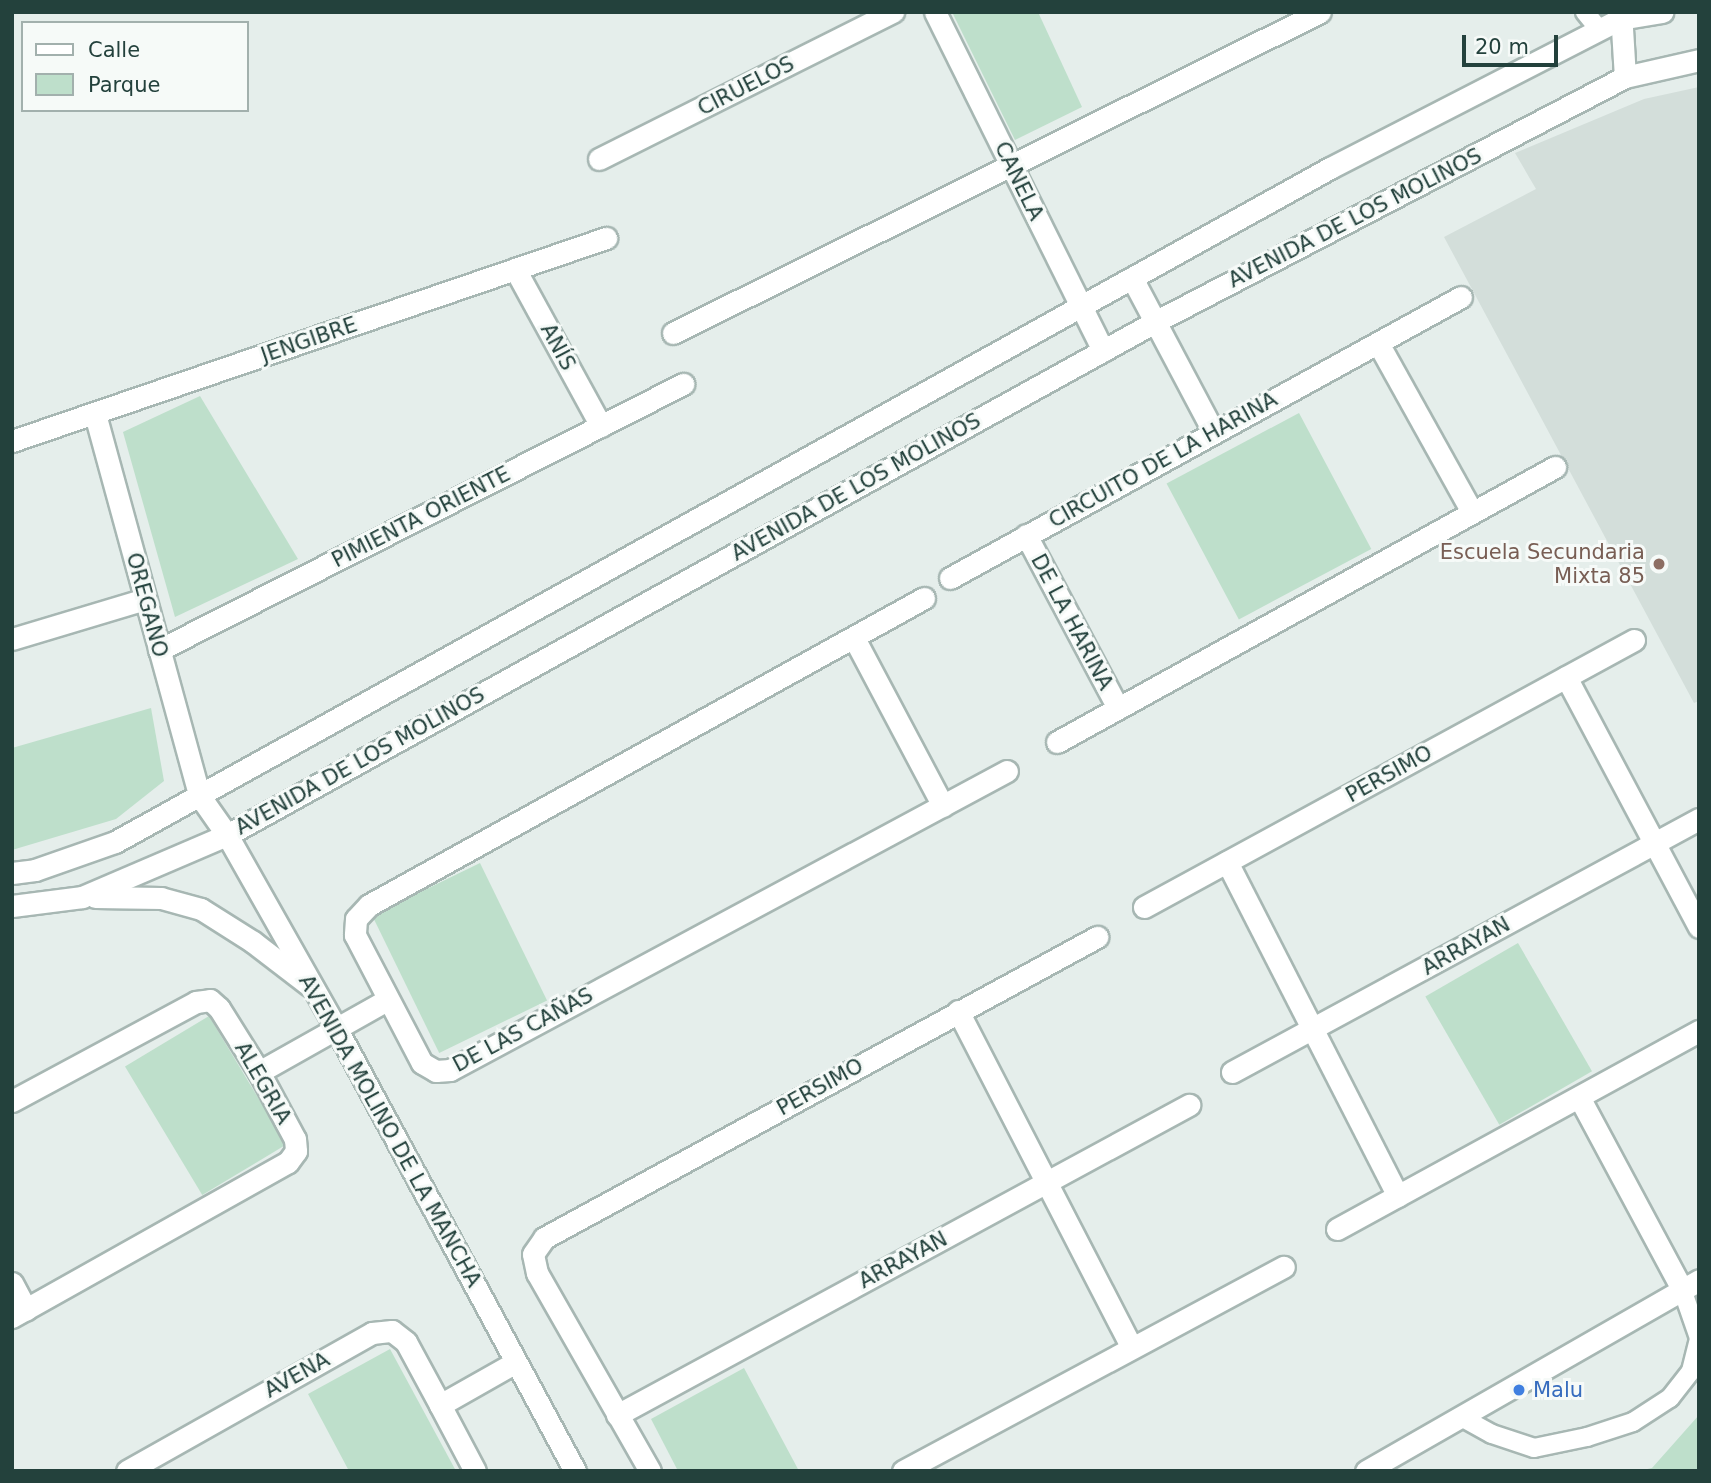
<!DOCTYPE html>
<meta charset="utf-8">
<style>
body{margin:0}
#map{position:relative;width:1711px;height:1483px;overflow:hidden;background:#e5eeeb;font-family:"DejaVu Sans",sans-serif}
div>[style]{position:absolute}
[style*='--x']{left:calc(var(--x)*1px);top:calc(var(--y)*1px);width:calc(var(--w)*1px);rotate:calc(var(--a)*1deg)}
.built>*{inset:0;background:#d3deda}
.green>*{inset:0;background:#bedfcb;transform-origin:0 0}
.roads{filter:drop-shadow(2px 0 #a7b7b3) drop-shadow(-2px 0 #a7b7b3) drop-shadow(0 2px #a7b7b3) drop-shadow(0 -2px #a7b7b3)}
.service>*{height:18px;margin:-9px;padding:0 9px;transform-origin:9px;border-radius:9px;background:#fff}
.minor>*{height:21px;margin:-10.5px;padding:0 10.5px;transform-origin:10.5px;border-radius:10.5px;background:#fff}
.tertiary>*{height:21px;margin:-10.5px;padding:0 10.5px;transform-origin:10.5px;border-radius:10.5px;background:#fff}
.dots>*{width:19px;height:19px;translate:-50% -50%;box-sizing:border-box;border:4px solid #f6faf8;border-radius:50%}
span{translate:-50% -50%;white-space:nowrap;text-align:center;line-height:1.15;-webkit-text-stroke:6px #f6faf8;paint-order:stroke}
.street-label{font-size:21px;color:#23413c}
.education-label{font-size:21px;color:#785e54}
.right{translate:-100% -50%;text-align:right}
.shop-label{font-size:21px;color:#366cbe}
.left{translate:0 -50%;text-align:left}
.frame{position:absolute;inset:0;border:14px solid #23413c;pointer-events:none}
.legend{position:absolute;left:21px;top:21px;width:228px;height:91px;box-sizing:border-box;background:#f6faf8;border:2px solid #a2b0ad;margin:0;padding:9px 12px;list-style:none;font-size:21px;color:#23413c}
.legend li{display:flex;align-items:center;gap:14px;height:35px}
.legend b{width:35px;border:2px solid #a2b0ad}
.scale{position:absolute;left:1462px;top:35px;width:96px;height:32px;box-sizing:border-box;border:4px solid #23413c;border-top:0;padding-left:9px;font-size:21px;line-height:24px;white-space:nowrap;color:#23413c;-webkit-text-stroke:5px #f6faf8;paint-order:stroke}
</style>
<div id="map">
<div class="built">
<i style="clip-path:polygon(1699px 87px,1699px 701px,1694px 703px,1444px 237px,1536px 189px,1515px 153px,1644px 99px)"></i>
</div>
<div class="green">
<i style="clip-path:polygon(952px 12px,1038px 12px,1082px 107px,1015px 140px)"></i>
<i style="clip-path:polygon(200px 396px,298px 559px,175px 617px,123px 432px)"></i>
<i style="left:1299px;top:413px;width:154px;height:150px;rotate:62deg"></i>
<i style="clip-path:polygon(151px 708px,164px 781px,116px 819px,12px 850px,12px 748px)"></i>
<i style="left:480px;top:863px;width:153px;height:120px;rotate:64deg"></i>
<i style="left:1518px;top:943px;width:148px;height:107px;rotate:60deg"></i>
<i style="left:209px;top:1016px;width:150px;height:98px;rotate:59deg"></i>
<i style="clip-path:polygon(390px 1349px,456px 1471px,349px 1471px,308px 1394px)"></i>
<i style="clip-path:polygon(744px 1368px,799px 1471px,678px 1471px,651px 1419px)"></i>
<i style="clip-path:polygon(1699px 1415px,1699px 1471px,1638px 1471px,1652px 1468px)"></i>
</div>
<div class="roads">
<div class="service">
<i style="--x:1585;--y:12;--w:22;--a:51"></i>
<i style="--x:1682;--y:1289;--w:52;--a:70.9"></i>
<i style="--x:1461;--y:1417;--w:35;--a:29"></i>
<i style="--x:1492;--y:1434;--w:44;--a:18.4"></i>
<i style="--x:1534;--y:1448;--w:54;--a:-11.7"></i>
<i style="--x:1587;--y:1437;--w:48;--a:-18.1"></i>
<i style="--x:1633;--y:1422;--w:44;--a:-33"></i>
<i style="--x:1670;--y:1398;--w:34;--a:-52"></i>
<i style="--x:1691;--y:1371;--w:32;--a:-76"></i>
</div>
<div class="minor">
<i style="--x:935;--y:12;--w:378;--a:63.6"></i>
<i style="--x:1621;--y:12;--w:65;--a:86.5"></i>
<i style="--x:599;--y:159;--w:329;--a:-26.6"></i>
<i style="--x:515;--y:269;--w:179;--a:61.3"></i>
<i style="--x:1132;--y:278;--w:175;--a:62.1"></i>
<i style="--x:673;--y:333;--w:722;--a:-26.39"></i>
<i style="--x:1378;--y:343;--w:193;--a:60.9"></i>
<i style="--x:95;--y:414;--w:395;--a:74.7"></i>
<i style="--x:199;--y:795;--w:49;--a:55"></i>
<i style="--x:227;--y:835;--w:219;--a:60.5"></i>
<i style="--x:335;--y:1026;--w:506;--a:61.66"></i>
<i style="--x:12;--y:441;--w:628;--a:-18.87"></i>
<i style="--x:1026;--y:535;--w:196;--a:62"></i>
<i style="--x:950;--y:578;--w:583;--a:-28.81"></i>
<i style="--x:924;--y:598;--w:634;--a:151.05"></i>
<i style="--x:369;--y:905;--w:19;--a:133"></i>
<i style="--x:356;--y:919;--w:16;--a:94"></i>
<i style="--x:355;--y:935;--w:144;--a:62.4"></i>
<i style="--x:422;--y:1063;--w:16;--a:30"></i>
<i style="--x:436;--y:1071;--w:14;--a:-4"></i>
<i style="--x:450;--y:1070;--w:632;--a:-28.23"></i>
<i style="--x:854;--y:638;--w:190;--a:62.1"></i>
<i style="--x:12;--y:639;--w:139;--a:-16.7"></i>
<i style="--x:159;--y:650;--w:588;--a:-26.91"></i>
<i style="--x:1566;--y:677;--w:283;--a:62"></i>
<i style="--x:1057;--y:742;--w:569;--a:-28.91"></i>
<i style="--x:1227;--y:862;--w:375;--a:62.9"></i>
<i style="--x:1144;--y:907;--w:558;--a:-28.59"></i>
<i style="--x:958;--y:1011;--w:377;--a:62.7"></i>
<i style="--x:259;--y:1072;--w:147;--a:-29.4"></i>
<i style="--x:1232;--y:1072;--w:531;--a:-28.45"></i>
<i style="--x:1579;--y:1097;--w:218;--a:61.8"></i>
<i style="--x:12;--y:1101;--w:209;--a:-28.3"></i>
<i style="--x:196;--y:1002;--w:14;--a:-8"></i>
<i style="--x:210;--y:1000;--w:12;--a:42"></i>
<i style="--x:219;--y:1008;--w:75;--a:58"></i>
<i style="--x:259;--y:1072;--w:76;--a:61.8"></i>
<i style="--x:295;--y:1139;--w:12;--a:85"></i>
<i style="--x:296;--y:1151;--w:14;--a:126"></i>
<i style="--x:288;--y:1162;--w:317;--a:150.7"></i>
<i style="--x:1337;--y:1229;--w:413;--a:-28.7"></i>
<i style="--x:12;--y:1283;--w:30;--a:62"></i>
<i style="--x:617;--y:1415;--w:651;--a:-28.46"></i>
<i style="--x:127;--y:1471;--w:281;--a:-29.4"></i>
<i style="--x:372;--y:1333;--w:20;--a:-6"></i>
<i style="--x:392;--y:1331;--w:18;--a:38"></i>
<i style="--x:406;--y:1342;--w:72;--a:61.6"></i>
<i style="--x:475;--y:1471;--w:75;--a:-117.9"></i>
<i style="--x:440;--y:1405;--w:87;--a:-29.5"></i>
<i style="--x:650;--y:1471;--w:228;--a:-119.7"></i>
<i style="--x:537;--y:1273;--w:19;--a:-102"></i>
<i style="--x:533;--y:1254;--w:19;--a:-55"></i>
<i style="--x:544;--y:1238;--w:630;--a:-28.56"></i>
<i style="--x:903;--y:1471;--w:432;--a:-28.2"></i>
<i style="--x:1366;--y:1471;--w:384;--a:-29.8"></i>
</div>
<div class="tertiary">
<i style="--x:12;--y:873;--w:23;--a:-7"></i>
<i style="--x:35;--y:870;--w:85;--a:-19.3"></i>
<i style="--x:115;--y:842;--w:1389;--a:-29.02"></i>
<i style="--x:1330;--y:168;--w:326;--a:-27.2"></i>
<i style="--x:1620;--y:19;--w:43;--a:-9.5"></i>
<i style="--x:95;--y:897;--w:66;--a:0.9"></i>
<i style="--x:161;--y:898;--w:41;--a:15.4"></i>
<i style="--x:201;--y:909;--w:62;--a:32.4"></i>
<i style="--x:253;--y:942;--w:71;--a:37.5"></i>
<i style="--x:12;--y:906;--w:71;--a:-7.3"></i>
<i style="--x:82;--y:897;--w:158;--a:-23.2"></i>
<i style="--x:227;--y:835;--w:1058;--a:-28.94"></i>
<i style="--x:1153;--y:323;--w:532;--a:-27.53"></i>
<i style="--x:1625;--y:77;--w:76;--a:-12.9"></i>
</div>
</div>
<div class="dots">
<i style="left:1659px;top:564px;background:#8d6e63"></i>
<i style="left:1519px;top:1390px;background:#3f7fe0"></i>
</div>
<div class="street-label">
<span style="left:746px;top:86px;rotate:-27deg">CIRUELOS</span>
<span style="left:1019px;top:181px;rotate:64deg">CANELA</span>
<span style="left:1355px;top:218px;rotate:-27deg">AVENIDA DE LOS MOLINOS</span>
<span style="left:309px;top:340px;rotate:-19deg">JENGIBRE</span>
<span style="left:558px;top:347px;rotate:62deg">ANÍS</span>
<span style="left:1163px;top:460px;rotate:-29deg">CIRCUITO DE LA HARINA</span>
<span style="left:856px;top:487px;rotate:-29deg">AVENIDA DE LOS MOLINOS</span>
<span style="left:421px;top:517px;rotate:-27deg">PIMIENTA ORIENTE</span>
<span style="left:147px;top:605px;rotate:75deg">OREGANO</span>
<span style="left:1072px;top:622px;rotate:62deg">DE LA HARINA</span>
<span style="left:360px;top:761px;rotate:-29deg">AVENIDA DE LOS MOLINOS</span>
<span style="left:1389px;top:774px;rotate:-29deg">PERSIMO</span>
<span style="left:1466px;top:946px;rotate:-29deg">ARRAYAN</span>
<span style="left:523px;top:1030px;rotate:-28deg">DE LAS CAÑAS</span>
<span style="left:263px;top:1083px;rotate:60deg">ALEGRIA</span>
<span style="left:820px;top:1087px;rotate:-29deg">PERSIMO</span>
<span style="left:390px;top:1131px;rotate:61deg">AVENIDA MOLINO DE LA MANCHA</span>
<span style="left:903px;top:1260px;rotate:-28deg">ARRAYAN</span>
<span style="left:297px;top:1375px;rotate:-29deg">AVENA</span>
</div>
<div class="education-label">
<span class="right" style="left:1645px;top:564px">Escuela Secundaria<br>Mixta 85</span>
</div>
<div class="shop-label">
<span class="left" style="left:1533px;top:1390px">Malu</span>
</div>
<div class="frame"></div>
<ul class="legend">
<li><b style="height:9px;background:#fff"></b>Calle</li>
<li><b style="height:19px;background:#bedfcb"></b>Parque</li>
</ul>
<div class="scale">20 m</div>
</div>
